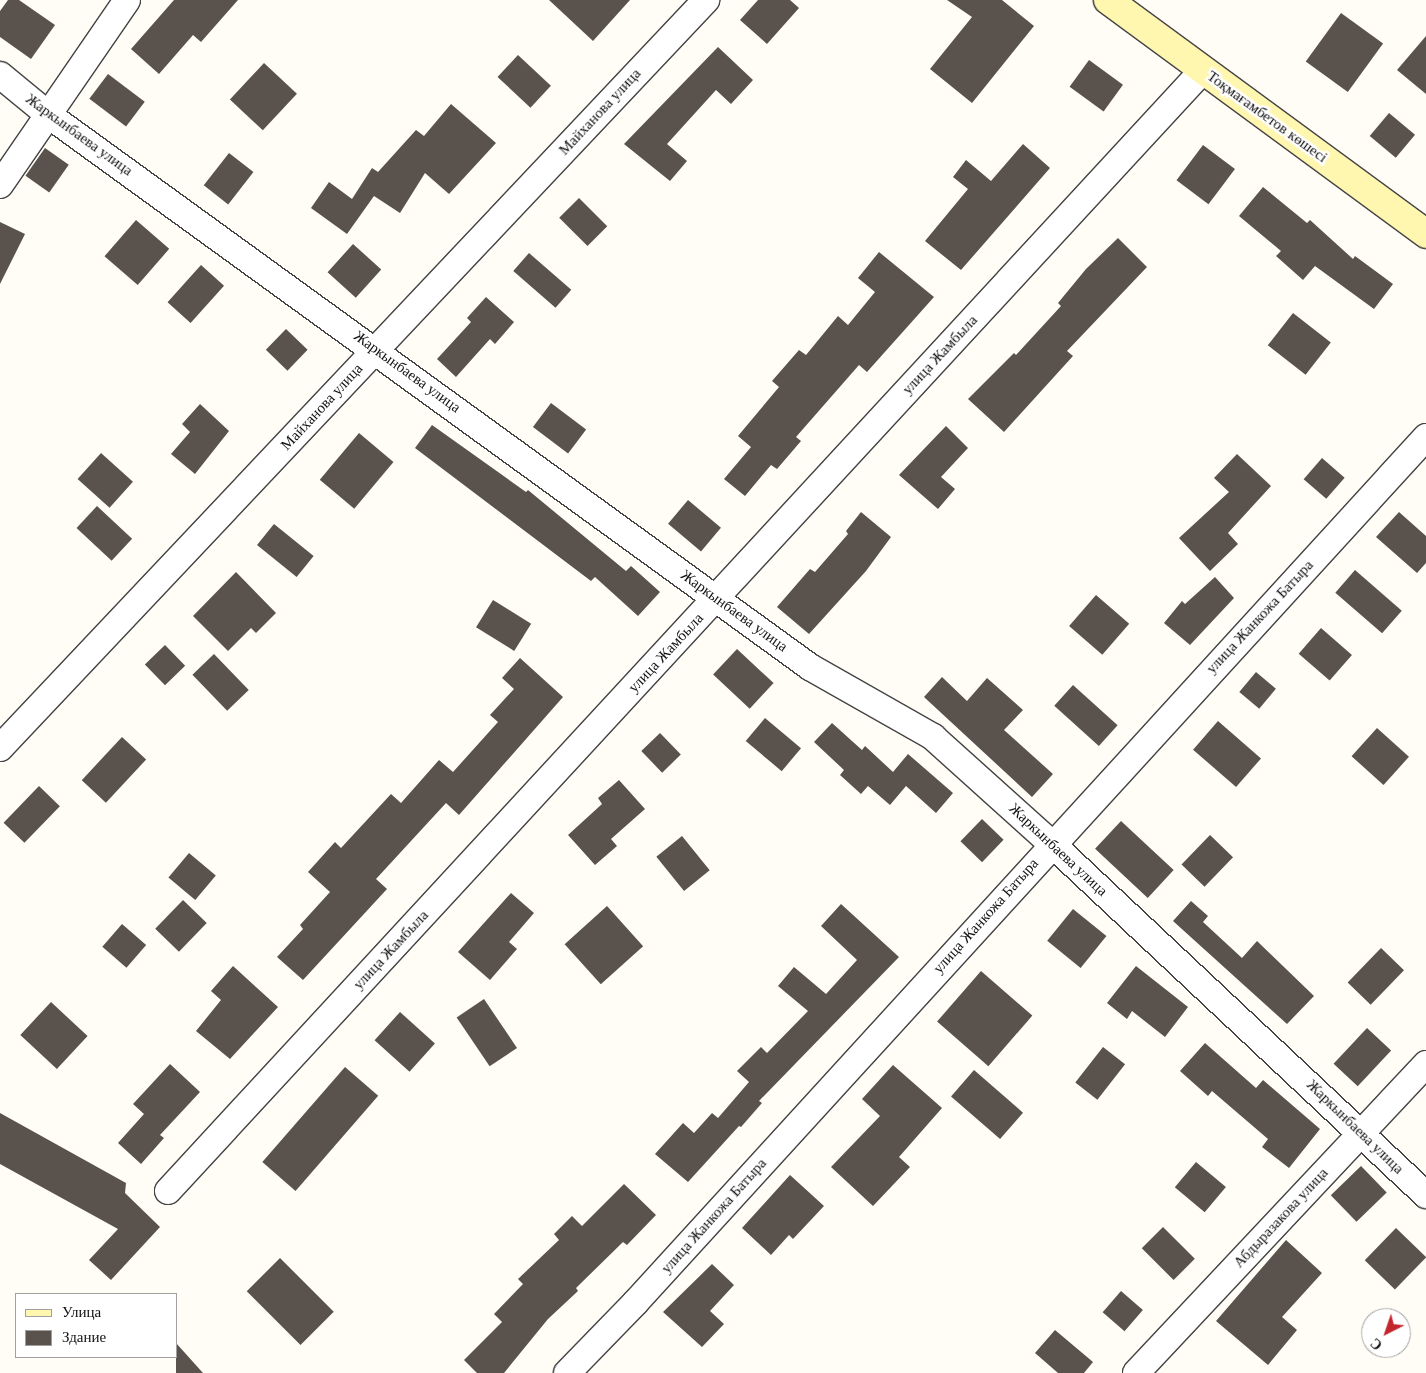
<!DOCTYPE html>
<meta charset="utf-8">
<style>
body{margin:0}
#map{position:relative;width:1426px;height:1373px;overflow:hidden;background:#fffdf5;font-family:Georgia,serif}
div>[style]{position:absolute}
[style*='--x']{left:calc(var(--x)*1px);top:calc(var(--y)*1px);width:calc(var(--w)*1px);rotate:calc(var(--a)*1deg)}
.building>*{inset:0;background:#5a524d;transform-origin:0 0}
.roads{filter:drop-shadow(1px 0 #444) drop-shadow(-1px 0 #444) drop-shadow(0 1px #444) drop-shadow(0 -1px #444)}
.street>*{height:26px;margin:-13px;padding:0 13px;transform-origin:13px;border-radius:13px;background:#fff}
.secondary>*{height:28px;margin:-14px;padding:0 14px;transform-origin:14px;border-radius:14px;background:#fff6b0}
span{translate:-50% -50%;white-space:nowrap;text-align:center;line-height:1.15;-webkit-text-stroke:5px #fff;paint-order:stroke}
.street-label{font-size:15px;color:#111}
.legend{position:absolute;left:15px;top:1293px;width:162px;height:65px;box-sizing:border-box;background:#fff;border:1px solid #a0a0a0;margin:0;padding:6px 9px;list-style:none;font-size:15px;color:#111}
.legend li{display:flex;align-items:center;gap:10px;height:25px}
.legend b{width:25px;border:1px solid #a0a0a0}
.north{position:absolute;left:1361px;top:1308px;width:50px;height:50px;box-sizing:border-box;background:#fff;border:1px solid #a0a0a0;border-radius:50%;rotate:221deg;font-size:14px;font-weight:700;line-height:20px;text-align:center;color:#111}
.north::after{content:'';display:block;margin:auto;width:18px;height:22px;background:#c4262e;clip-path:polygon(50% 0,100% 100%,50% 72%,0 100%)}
</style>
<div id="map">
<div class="building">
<i style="clip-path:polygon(8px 0,19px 0,55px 25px,31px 59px,0 37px,0 11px)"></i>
<i style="clip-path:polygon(174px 0,238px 0,201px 42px,193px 35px,159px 74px,131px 49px)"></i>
<i style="clip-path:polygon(549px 0,630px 0,593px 41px)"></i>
<i style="clip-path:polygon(758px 0,790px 0,799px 8px,767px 44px,740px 20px)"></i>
<i style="clip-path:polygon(947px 0,1002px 0,1034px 26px,972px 103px,930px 69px,972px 17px)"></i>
<i style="left:1341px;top:13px;width:52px;height:60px;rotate:36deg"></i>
<i style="clip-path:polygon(1426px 36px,1426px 94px,1397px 70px)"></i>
<i style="clip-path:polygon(718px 47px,753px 80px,731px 104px,716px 90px,667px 144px,687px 161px,670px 181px,624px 144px)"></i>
<i style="left:518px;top:55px;width:45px;height:30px;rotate:43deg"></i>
<i style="left:1089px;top:60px;width:42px;height:33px;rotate:36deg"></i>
<i style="left:264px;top:63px;width:45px;height:50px;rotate:43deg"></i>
<i style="left:108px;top:74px;width:46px;height:31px;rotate:37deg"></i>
<i style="clip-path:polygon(451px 104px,496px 143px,449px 194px,425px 173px,400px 213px,374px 196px,347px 234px,311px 208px,329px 182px,352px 199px,372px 168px,378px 172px,416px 130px,424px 136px)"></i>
<i style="left:1389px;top:113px;width:34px;height:30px;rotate:40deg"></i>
<i style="clip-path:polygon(1023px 144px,1050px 168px,961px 270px,925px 241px,968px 189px,953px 177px,966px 160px,991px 181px)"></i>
<i style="left:1203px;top:145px;width:40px;height:44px;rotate:37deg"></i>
<i style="left:45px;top:148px;width:29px;height:34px;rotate:35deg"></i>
<i style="left:229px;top:153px;width:31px;height:41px;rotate:38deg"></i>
<i style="clip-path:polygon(1263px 187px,1307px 223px,1310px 220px,1353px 259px,1355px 256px,1393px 284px,1374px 309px,1315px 266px,1303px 280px,1276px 256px,1281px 251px,1239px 216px)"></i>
<i style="left:579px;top:198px;width:40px;height:28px;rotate:45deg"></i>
<i style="left:136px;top:220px;width:44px;height:48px;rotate:41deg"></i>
<i style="clip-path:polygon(0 222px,25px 234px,0 284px)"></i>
<i style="clip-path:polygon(1118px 238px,1147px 267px,1067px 351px,1073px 356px,1004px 432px,968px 399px,1014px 353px,1016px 355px,1061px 306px,1058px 303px,1086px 269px)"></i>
<i style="left:353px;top:244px;width:38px;height:38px;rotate:42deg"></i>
<i style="clip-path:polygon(879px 252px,934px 297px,867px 372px,859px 365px,796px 437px,801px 441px,777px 469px,771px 465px,745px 496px,724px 479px,751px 447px,738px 436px,779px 387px,772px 381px,799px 350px,806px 355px,838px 316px,848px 325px,875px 292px,858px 278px)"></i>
<i style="left:529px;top:253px;width:56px;height:24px;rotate:41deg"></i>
<i style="left:201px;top:265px;width:31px;height:50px;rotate:42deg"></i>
<i style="clip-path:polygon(486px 297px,514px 322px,495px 344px,490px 339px,456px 377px,437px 359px,471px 322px,467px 318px)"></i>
<i style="left:1293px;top:313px;width:48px;height:41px;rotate:38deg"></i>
<i style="left:286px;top:329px;width:30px;height:29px;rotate:44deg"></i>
<i style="left:551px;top:403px;width:44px;height:30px;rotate:37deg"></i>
<i style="clip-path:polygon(200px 404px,229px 431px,195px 474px,171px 454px,190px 432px,182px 424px)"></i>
<i style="clip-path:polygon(432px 425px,526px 492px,528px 490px,626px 571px,631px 566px,660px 592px,638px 616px,595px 577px,591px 581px,415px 448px)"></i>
<i style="clip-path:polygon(946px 426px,968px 448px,941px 477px,955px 489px,938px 509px,899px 475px)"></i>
<i style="left:359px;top:433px;width:45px;height:61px;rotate:40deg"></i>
<i style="left:101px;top:453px;width:43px;height:35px;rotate:42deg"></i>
<i style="clip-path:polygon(1237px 454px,1271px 486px,1228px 533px,1238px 544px,1210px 571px,1179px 538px,1229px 492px,1214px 478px)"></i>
<i style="left:1322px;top:458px;width:30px;height:28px;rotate:41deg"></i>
<i style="left:688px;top:500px;width:43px;height:31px;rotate:40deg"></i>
<i style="left:97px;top:506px;width:48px;height:30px;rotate:43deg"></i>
<i style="clip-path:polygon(861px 512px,891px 537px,866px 571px,809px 634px,777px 607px,810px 569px,815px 572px,848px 534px,846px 531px)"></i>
<i style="clip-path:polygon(1399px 512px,1426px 536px,1426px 563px,1417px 573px,1376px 537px)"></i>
<i style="left:274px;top:524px;width:51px;height:27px;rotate:39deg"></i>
<i style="left:1355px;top:570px;width:62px;height:30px;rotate:41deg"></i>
<i style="clip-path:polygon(236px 572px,276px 613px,256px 633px,251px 628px,228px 651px,193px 616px)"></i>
<i style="clip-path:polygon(1215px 577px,1234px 598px,1190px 645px,1164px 623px,1182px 601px,1185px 604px)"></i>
<i style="left:1096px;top:595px;width:44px;height:41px;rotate:41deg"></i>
<i style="left:493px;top:600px;width:45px;height:32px;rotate:32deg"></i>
<i style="left:1321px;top:628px;width:41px;height:34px;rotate:41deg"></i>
<i style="left:165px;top:645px;width:29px;height:28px;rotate:46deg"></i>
<i style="left:737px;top:649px;width:50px;height:35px;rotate:43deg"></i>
<i style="left:214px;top:654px;width:50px;height:30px;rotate:46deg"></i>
<i style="clip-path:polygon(520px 658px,563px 697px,459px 815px,446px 803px,376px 879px,387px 889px,303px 980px,277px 957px,303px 929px,300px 925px,330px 892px,308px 872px,335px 842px,341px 848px,391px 794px,401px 803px,439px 760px,453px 772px,498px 722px,490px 715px,514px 689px,502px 678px)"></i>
<i style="left:1256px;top:672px;width:26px;height:26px;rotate:40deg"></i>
<i style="clip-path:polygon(942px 677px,967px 701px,987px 678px,1023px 710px,1004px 730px,1053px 774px,1032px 797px,924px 697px)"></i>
<i style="left:1073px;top:685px;width:60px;height:28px;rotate:42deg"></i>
<i style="left:765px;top:718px;width:47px;height:30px;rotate:40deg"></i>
<i style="left:1218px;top:721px;width:57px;height:38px;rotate:41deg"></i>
<i style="clip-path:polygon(832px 723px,862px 750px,865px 746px,893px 772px,908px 754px,953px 793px,936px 813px,906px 786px,890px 805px,868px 786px,861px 794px,840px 775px,844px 770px,814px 742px)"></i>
<i style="left:1377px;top:728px;width:43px;height:38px;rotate:42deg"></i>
<i style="left:660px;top:733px;width:30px;height:26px;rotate:46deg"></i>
<i style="left:122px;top:737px;width:33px;height:59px;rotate:43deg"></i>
<i style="clip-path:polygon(619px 780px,645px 809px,611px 839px,617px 846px,595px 865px,568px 835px,602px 804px,598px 798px)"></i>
<i style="left:39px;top:786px;width:29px;height:51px;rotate:44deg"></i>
<i style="left:982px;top:819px;width:30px;height:31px;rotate:44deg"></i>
<i style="left:1121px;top:821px;width:72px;height:38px;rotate:43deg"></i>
<i style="left:1210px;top:835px;width:32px;height:41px;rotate:44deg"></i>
<i style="left:682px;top:836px;width:44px;height:33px;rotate:51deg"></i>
<i style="left:189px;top:853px;width:35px;height:32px;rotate:40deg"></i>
<i style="clip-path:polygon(511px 893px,534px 913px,509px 942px,517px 949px,490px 980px,458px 952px)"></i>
<i style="left:183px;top:900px;width:33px;height:40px;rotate:44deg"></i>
<i style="clip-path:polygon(1191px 901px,1208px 916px,1203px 922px,1242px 958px,1257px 941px,1314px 996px,1287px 1024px,1173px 921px)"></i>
<i style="clip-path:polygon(841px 904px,899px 957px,759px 1101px,762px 1103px,741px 1127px,739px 1126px,688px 1182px,655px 1154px,683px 1123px,694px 1133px,712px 1113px,718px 1118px,749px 1082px,737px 1071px,761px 1047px,767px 1053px,808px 1011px,778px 986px,794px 967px,826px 994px,857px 960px,821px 926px)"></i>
<i style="left:607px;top:906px;width:54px;height:57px;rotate:48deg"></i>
<i style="left:1073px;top:909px;width:43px;height:41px;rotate:39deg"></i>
<i style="left:122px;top:924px;width:32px;height:30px;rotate:41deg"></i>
<i style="left:1381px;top:948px;width:32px;height:48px;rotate:44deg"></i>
<i style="clip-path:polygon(233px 966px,278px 1007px,230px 1059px,196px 1031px,221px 1000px,211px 991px)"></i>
<i style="clip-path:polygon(1136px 966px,1188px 1007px,1165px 1037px,1132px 1011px,1127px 1019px,1107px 1003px)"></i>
<i style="left:981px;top:971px;width:68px;height:67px;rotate:41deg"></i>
<i style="left:484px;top:999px;width:59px;height:33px;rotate:56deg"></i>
<i style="left:51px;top:1002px;width:50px;height:45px;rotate:43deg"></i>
<i style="left:400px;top:1012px;width:47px;height:38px;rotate:42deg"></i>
<i style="left:1367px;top:1028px;width:33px;height:49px;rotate:43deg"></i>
<i style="clip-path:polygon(1205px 1043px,1256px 1088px,1263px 1080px,1320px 1129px,1289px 1168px,1262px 1147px,1268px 1139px,1212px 1091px,1208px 1096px,1180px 1071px)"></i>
<i style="left:1103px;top:1047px;width:28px;height:45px;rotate:38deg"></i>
<i style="clip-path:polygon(170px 1064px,200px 1092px,160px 1135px,164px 1138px,141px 1164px,118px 1143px,144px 1114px,133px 1104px)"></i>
<i style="clip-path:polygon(893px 1065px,942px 1108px,899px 1157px,910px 1167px,873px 1206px,831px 1167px,880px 1116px,862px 1099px)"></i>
<i style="left:345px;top:1067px;width:44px;height:126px;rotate:41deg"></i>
<i style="left:974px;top:1070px;width:65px;height:35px;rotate:41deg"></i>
<i style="clip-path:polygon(0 1113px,126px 1183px,125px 1193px,160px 1227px,111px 1280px,89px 1260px,118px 1229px,0 1164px)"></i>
<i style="left:1196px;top:1162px;width:39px;height:33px;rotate:40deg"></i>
<i style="left:1361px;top:1166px;width:37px;height:42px;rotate:46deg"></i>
<i style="clip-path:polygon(790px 1175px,824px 1206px,793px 1239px,789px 1235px,771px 1255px,742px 1228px)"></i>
<i style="clip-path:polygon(624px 1184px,656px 1215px,627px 1245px,623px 1242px,576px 1288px,578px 1291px,548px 1319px,504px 1373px,477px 1373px,464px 1360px,502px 1322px,494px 1314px,523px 1284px,518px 1279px,559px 1240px,554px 1234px,572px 1216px,582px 1226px)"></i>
<i style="left:1163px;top:1227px;width:45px;height:30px;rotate:45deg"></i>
<i style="left:1396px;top:1228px;width:42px;height:45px;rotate:44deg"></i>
<i style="clip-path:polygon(1286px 1240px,1322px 1273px,1282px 1317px,1297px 1330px,1268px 1365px,1216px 1321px)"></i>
<i style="left:280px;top:1258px;width:76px;height:47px;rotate:45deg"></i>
<i style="clip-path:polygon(712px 1264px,734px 1285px,710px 1311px,724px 1324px,702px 1347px,663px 1312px)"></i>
<i style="left:1121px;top:1291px;width:29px;height:28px;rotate:41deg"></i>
<i style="clip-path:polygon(1055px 1330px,1093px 1362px,1084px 1373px,1058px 1373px,1035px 1353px)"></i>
<i style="clip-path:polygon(176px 1343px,203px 1373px,176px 1373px)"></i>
</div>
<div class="roads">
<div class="street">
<i style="--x:0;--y:75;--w:65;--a:39.4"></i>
<i style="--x:50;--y:116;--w:939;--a:35.94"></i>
<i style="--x:810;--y:667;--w:142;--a:29.6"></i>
<i style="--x:933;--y:737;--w:160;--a:42"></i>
<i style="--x:1052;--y:844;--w:513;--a:43.18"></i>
<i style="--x:0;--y:185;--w:224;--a:-55.5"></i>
<i style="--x:0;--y:748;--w:1029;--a:-46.65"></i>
<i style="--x:168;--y:1191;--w:1526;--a:-47.28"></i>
<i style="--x:567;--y:1373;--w:98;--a:-45.8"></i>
<i style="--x:635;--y:1303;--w:1173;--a:-47.59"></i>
<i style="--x:1136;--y:1373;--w:424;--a:-46.8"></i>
</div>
<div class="secondary">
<i style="--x:1108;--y:0;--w:395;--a:36.3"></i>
</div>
</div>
<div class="street-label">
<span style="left:600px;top:112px;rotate:-47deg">Майханова улица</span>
<span style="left:1267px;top:117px;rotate:36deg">Тоқмағамбетов көшесі</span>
<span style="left:79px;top:135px;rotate:36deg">Жаркынбаева улица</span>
<span style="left:940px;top:355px;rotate:-47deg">улица Жамбыла</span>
<span style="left:407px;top:372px;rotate:36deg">Жаркынбаева улица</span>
<span style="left:322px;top:407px;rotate:-47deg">Майханова улица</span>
<span style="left:734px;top:611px;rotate:36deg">Жаркынбаева улица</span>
<span style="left:1260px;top:617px;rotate:-47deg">улица Жанкожа Батыра</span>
<span style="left:666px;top:653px;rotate:-47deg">улица Жамбыла</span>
<span style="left:1058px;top:850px;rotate:43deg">Жаркынбаева улица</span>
<span style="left:986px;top:916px;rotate:-48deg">улица Жанкожа Батыра</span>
<span style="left:391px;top:950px;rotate:-47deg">улица Жамбыла</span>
<span style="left:1355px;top:1127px;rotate:44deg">Жаркынбаева улица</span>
<span style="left:714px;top:1216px;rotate:-48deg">улица Жанкожа Батыра</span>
<span style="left:1281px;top:1218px;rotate:-47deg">Абдыразакова улица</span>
</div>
<ul class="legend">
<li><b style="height:6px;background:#fff6b0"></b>Улица</li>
<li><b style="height:14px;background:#5a524d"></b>Здание</li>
</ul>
<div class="north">С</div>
</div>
